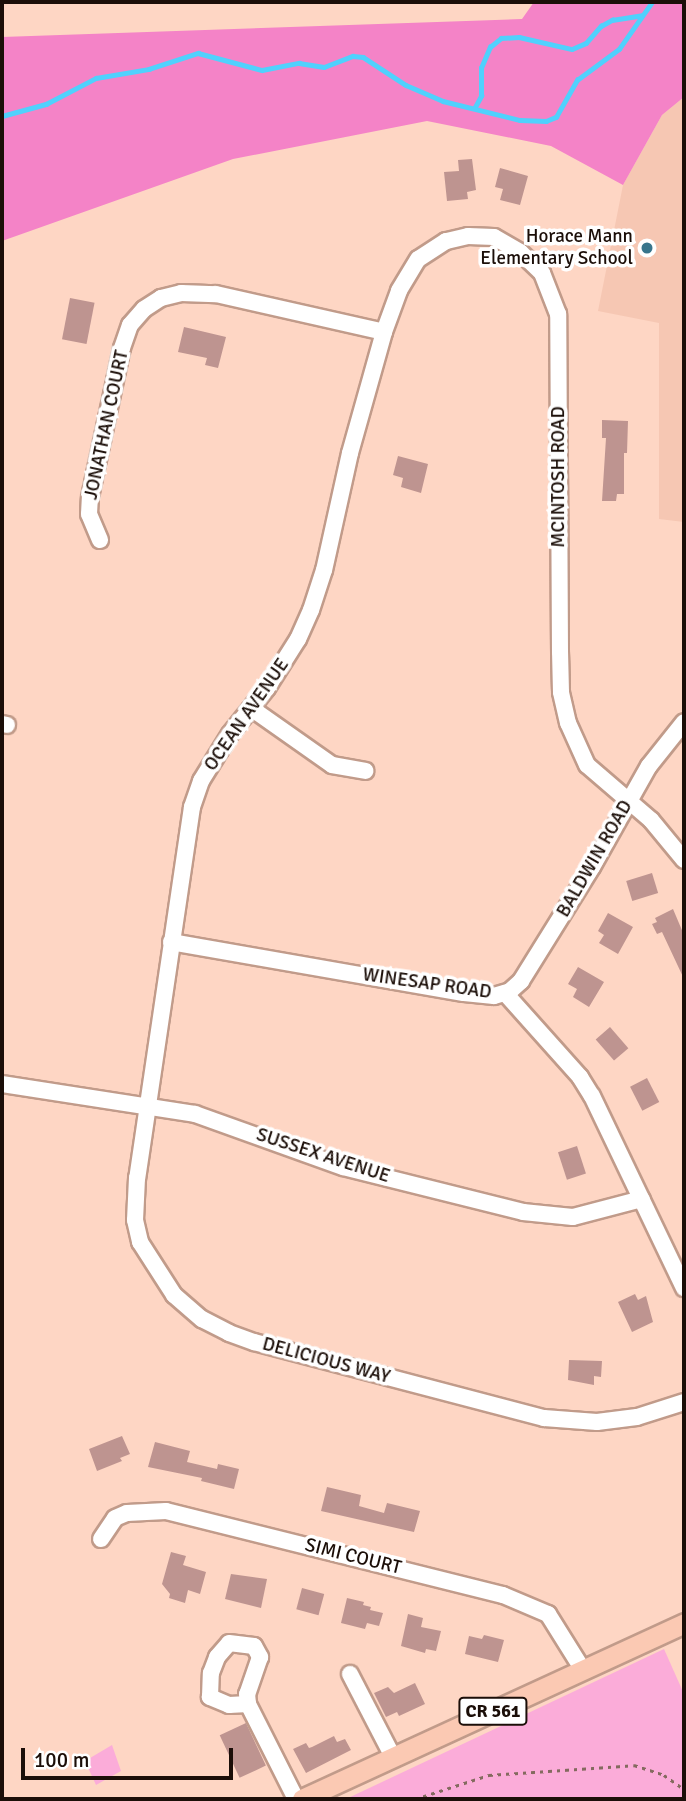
<!DOCTYPE html>
<style>
body{margin:0}
#map{position:relative;width:686px;height:1801px;overflow:hidden;background:#fed6c4;font-family:Signika,sans-serif}
div>[style]{position:absolute}
[style*='--x']{left:calc(var(--x)*1px);top:calc(var(--y)*1px);width:calc(var(--w)*1px);rotate:calc(var(--a)*1deg)}
.built>*{inset:0;background:#f6c7b3}
.green>*{inset:0;background:#fbacd9}
.forest>*{inset:0;background:#f483c7}
.stream>*{height:4.5px;margin:-2.25px;padding:0 2.25px;transform-origin:2.25px;border-radius:2.25px;background:#50d1fd}
.building>*{inset:0;background:#be9490;transform-origin:0 0}
.path>*{height:2.5px;margin-top:-1.25px;transform-origin:0;background:repeating-linear-gradient(90deg,#846a5f 0 3.5px,transparent 0 8.5px)}
.roads{filter:drop-shadow(2px 0 #c19b8a) drop-shadow(-2px 0 #c19b8a) drop-shadow(0 2px #c19b8a) drop-shadow(0 -2px #c19b8a)}
.minor>*{height:16px;margin:-8px;padding:0 8px;transform-origin:8px;border-radius:8px;background:#fff}
.major>*{height:19px;margin:-9.5px;padding:0 9.5px;transform-origin:9.5px;border-radius:9.5px;background:#fbc9b3}
.dots>*{width:19px;height:19px;translate:-50% -50%;box-sizing:border-box;border:4px solid #fff;border-radius:50%}
span{translate:-50% -50%;white-space:nowrap;text-align:center;line-height:1.15;-webkit-text-stroke:7px #fff;paint-order:stroke}
.shield-label span{padding:2px 5px;background:#fff;border:2px solid;border-radius:5px;-webkit-text-stroke-width:0}
.shield-label{font-size:18px;color:#1b0e08;font-weight:700}
.poi-label{font-size:19px;color:#1b0e08}
.right{translate:-100% -50%;text-align:right}
.street-label{font-size:19px;color:#1b0e08}
.frame{position:absolute;inset:0;border:4px solid #1b0e08;pointer-events:none}
.scale{position:absolute;left:21px;top:1748px;width:212px;height:32px;box-sizing:border-box;border:4px solid #1b0e08;border-top:0;padding-left:9px;font-size:21px;line-height:24px;white-space:nowrap;color:#1b0e08;-webkit-text-stroke:5px #fff;paint-order:stroke}
</style>
<div id="map">
<div class="built">
<i style="clip-path:polygon(684px 97px,684px 522px,659px 519px,659px 323px,598px 311px,623px 185px,662px 115px)"></i>
</div>
<div class="green">
<i style="clip-path:polygon(664px 1649px,684px 1694px,684px 1799px,346px 1799px)"></i>
<i style="clip-path:polygon(112px 1745px,121px 1771px,96px 1785px,85px 1761px)"></i>
</div>
<div class="forest">
<i style="clip-path:polygon(534px 2px,684px 2px,684px 97px,662px 115px,623px 185px,551px 146px,427px 121px,233px 159px,2px 241px,2px 37px,522px 19px)"></i>
</div>
<div class="stream">
<i style="--x:475;--y:107;--w:13;--a:-61"></i>
<i style="--x:481;--y:96;--w:28;--a:-90"></i>
<i style="--x:481;--y:68;--w:23;--a:-67"></i>
<i style="--x:490;--y:47;--w:14;--a:-39"></i>
<i style="--x:501;--y:38;--w:18;--a:-3"></i>
<i style="--x:519;--y:37;--w:54;--a:12.8"></i>
<i style="--x:572;--y:49;--w:15;--a:-23"></i>
<i style="--x:586;--y:43;--w:23;--a:-49"></i>
<i style="--x:601;--y:26;--w:13;--a:-29"></i>
<i style="--x:612;--y:20;--w:30;--a:-9"></i>
<i style="--x:2;--y:116;--w:46;--a:-15.3"></i>
<i style="--x:46;--y:104;--w:56;--a:-27.5"></i>
<i style="--x:96;--y:78;--w:54;--a:-9.6"></i>
<i style="--x:149;--y:69;--w:52;--a:-18.1"></i>
<i style="--x:198;--y:53;--w:66;--a:14.9"></i>
<i style="--x:262;--y:70;--w:38;--a:-11"></i>
<i style="--x:299;--y:63;--w:25;--a:9"></i>
<i style="--x:324;--y:67;--w:31;--a:-21"></i>
<i style="--x:353;--y:56;--w:10;--a:6"></i>
<i style="--x:363;--y:57;--w:51;--a:33.1"></i>
<i style="--x:406;--y:85;--w:40;--a:23.4"></i>
<i style="--x:443;--y:101;--w:79;--a:13.9"></i>
<i style="--x:520;--y:120;--w:26;--a:2"></i>
<i style="--x:546;--y:121;--w:11;--a:-22"></i>
<i style="--x:556;--y:117;--w:43;--a:-60.4"></i>
<i style="--x:577;--y:80;--w:52;--a:-36.4"></i>
<i style="--x:619;--y:49;--w:57;--a:-54.9"></i>
</div>
<div class="building">
<i style="clip-path:polygon(472px 159px,476px 190px,467px 192px,468px 199px,447px 201px,444px 172px,459px 171px,458px 160px)"></i>
<i style="clip-path:polygon(500px 168px,528px 176px,520px 205px,500px 200px,503px 189px,495px 187px)"></i>
<i style="left:70px;top:298px;width:25px;height:42px;rotate:11deg"></i>
<i style="clip-path:polygon(184px 327px,226px 337px,218px 368px,205px 365px,207px 358px,178px 352px)"></i>
<i style="clip-path:polygon(602px 420px,628px 421px,627px 453px,624px 453px,624px 494px,617px 494px,616px 501px,602px 501px,606px 438px,602px 438px)"></i>
<i style="clip-path:polygon(398px 456px,428px 464px,421px 493px,401px 487px,403px 478px,393px 475px)"></i>
<i style="left:652px;top:873px;width:21px;height:27px;rotate:73deg"></i>
<i style="clip-path:polygon(673px 909px,684px 935px,684px 979px,662px 932px,657px 934px,652px 924px,657px 922px,655px 918px)"></i>
<i style="clip-path:polygon(608px 913px,633px 927px,618px 954px,599px 943px,604px 935px,598px 931px)"></i>
<i style="clip-path:polygon(578px 967px,604px 982px,589px 1007px,573px 997px,577px 989px,568px 984px)"></i>
<i style="left:610px;top:1027px;width:28px;height:19px;rotate:49deg"></i>
<i style="left:647px;top:1078px;width:27px;height:19px;rotate:63deg"></i>
<i style="left:577px;top:1146px;width:29px;height:20px;rotate:72deg"></i>
<i style="clip-path:polygon(635px 1294px,638px 1300px,646px 1296px,653px 1322px,632px 1332px,618px 1302px)"></i>
<i style="clip-path:polygon(569px 1360px,602px 1361px,601px 1377px,594px 1376px,594px 1385px,568px 1380px)"></i>
<i style="clip-path:polygon(122px 1436px,130px 1454px,120px 1458px,122px 1461px,97px 1471px,89px 1449px)"></i>
<i style="clip-path:polygon(155px 1442px,190px 1451px,187px 1462px,217px 1469px,218px 1464px,239px 1469px,234px 1489px,201px 1481px,202px 1478px,148px 1467px)"></i>
<i style="clip-path:polygon(327px 1487px,361px 1495px,359px 1506px,384px 1513px,387px 1503px,420px 1511px,414px 1532px,321px 1511px)"></i>
<i style="clip-path:polygon(171px 1552px,186px 1556px,183px 1565px,206px 1572px,200px 1594px,188px 1590px,185px 1603px,169px 1598px,170px 1594px,162px 1584px)"></i>
<i style="clip-path:polygon(231px 1574px,267px 1579px,261px 1608px,225px 1599px)"></i>
<i style="left:302px;top:1588px;width:23px;height:22px;rotate:15deg"></i>
<i style="clip-path:polygon(347px 1598px,364px 1602px,363px 1605px,371px 1607px,370px 1610px,383px 1613px,379px 1626px,367px 1623px,365px 1629px,341px 1623px)"></i>
<i style="clip-path:polygon(408px 1614px,423px 1618px,421px 1627px,441px 1631px,436px 1651px,426px 1649px,425px 1653px,401px 1646px)"></i>
<i style="clip-path:polygon(484px 1635px,504px 1640px,498px 1662px,465px 1654px,469px 1636px,482px 1639px)"></i>
<i style="clip-path:polygon(415px 1683px,425px 1704px,399px 1716px,397px 1712px,386px 1717px,374px 1693px,388px 1687px,394px 1693px)"></i>
<i style="left:246px;top:1723px;width:47px;height:29px;rotate:65deg"></i>
<i style="clip-path:polygon(334px 1736px,337px 1742px,345px 1739px,351px 1750px,306px 1773px,293px 1749px,306px 1743px,309px 1748px,312px 1747px)"></i>
</div>
<div class="path">
<i style="--x:415;--y:1799;--w:78;--a:-18"></i>
<i style="--x:489;--y:1775;--w:145;--a:-3.9"></i>
<i style="--x:634;--y:1765;--w:32;--a:18"></i>
<i style="--x:664;--y:1775;--w:24;--a:35"></i>
</div>
<div class="roads">
<div class="minor">
<i style="--x:100;--y:540;--w:28;--a:-113"></i>
<i style="--x:89;--y:514;--w:17;--a:-87"></i>
<i style="--x:90;--y:497;--w:152;--a:-77.9"></i>
<i style="--x:122;--y:348;--w:24;--a:-71"></i>
<i style="--x:130;--y:325;--w:21;--a:-49"></i>
<i style="--x:144;--y:309;--w:20;--a:-33"></i>
<i style="--x:161;--y:298;--w:21;--a:-14"></i>
<i style="--x:181;--y:293;--w:35;--a:2"></i>
<i style="--x:216;--y:294;--w:172;--a:12.7"></i>
<i style="--x:251;--y:708;--w:99;--a:35.1"></i>
<i style="--x:332;--y:765;--w:34;--a:10"></i>
<i style="--x:2;--y:724;--w:5;--a:11"></i>
<i style="--x:684;--y:860;--w:52;--a:-129.5"></i>
<i style="--x:651;--y:820;--w:84;--a:-139.3"></i>
<i style="--x:587;--y:765;--w:46;--a:-114.3"></i>
<i style="--x:568;--y:723;--w:32;--a:-103"></i>
<i style="--x:561;--y:692;--w:40;--a:-91.4"></i>
<i style="--x:560;--y:652;--w:338;--a:-90.3"></i>
<i style="--x:558;--y:314;--w:44;--a:-111.3"></i>
<i style="--x:542;--y:273;--w:30;--a:-136"></i>
<i style="--x:520;--y:252;--w:30;--a:-150"></i>
<i style="--x:494;--y:237;--w:26;--a:-178"></i>
<i style="--x:468;--y:236;--w:23;--a:167"></i>
<i style="--x:446;--y:241;--w:33;--a:147"></i>
<i style="--x:418;--y:259;--w:37;--a:121"></i>
<i style="--x:399;--y:291;--w:44;--a:110.1"></i>
<i style="--x:384;--y:332;--w:126;--a:105.7"></i>
<i style="--x:350;--y:453;--w:120;--a:102.5"></i>
<i style="--x:324;--y:570;--w:42;--a:108"></i>
<i style="--x:311;--y:610;--w:32;--a:114"></i>
<i style="--x:298;--y:639;--w:58;--a:122.3"></i>
<i style="--x:267;--y:688;--w:59;--a:128.8"></i>
<i style="--x:230;--y:734;--w:55;--a:121.7"></i>
<i style="--x:201;--y:781;--w:28;--a:109"></i>
<i style="--x:192;--y:807;--w:375;--a:98.4"></i>
<i style="--x:137;--y:1178;--w:42;--a:92.7"></i>
<i style="--x:135;--y:1220;--w:23;--a:77"></i>
<i style="--x:140;--y:1242;--w:63;--a:57.3"></i>
<i style="--x:174;--y:1295;--w:37;--a:41"></i>
<i style="--x:202;--y:1319;--w:30;--a:27"></i>
<i style="--x:229;--y:1333;--w:27;--a:20"></i>
<i style="--x:254;--y:1342;--w:300;--a:14.7"></i>
<i style="--x:544;--y:1418;--w:53;--a:4.3"></i>
<i style="--x:597;--y:1422;--w:40;--a:-7.1"></i>
<i style="--x:637;--y:1417;--w:49;--a:-17.7"></i>
<i style="--x:171;--y:942;--w:297;--a:9.9"></i>
<i style="--x:464;--y:993;--w:30;--a:6"></i>
<i style="--x:494;--y:996;--w:17;--a:-17"></i>
<i style="--x:510;--y:991;--w:15;--a:-42"></i>
<i style="--x:521;--y:981;--w:134;--a:-58.1"></i>
<i style="--x:592;--y:867;--w:116;--a:-60.6"></i>
<i style="--x:649;--y:766;--w:56;--a:-51.5"></i>
<i style="--x:505;--y:993;--w:113;--a:48.2"></i>
<i style="--x:580;--y:1077;--w:22;--a:58"></i>
<i style="--x:592;--y:1096;--w:213;--a:64.4"></i>
<i style="--x:2;--y:1084;--w:195;--a:8.8"></i>
<i style="--x:195;--y:1114;--w:157;--a:19.7"></i>
<i style="--x:343;--y:1167;--w:186;--a:14"></i>
<i style="--x:523;--y:1212;--w:50;--a:5.7"></i>
<i style="--x:573;--y:1217;--w:71;--a:-14.6"></i>
<i style="--x:101;--y:1539;--w:25;--a:-56"></i>
<i style="--x:115;--y:1518;--w:13;--a:-23"></i>
<i style="--x:127;--y:1513;--w:39;--a:-3"></i>
<i style="--x:166;--y:1511;--w:347;--a:14"></i>
<i style="--x:503;--y:1595;--w:49;--a:22.9"></i>
<i style="--x:548;--y:1614;--w:66;--a:58"></i>
<i style="--x:350;--y:1674;--w:93;--a:62.6"></i>
<i style="--x:248;--y:1704;--w:19;--a:177"></i>
<i style="--x:229;--y:1705;--w:21;--a:-157"></i>
<i style="--x:210;--y:1697;--w:24;--a:-88"></i>
<i style="--x:211;--y:1673;--w:17;--a:-69"></i>
<i style="--x:217;--y:1657;--w:18;--a:-49"></i>
<i style="--x:229;--y:1643;--w:25;--a:7"></i>
<i style="--x:254;--y:1646;--w:13;--a:61"></i>
<i style="--x:260;--y:1657;--w:39;--a:109"></i>
<i style="--x:247;--y:1694;--w:10;--a:84"></i>
<i style="--x:248;--y:1704;--w:106;--a:63.2"></i>
</div>
<div class="major">
<i style="--x:302;--y:1799;--w:421;--a:-24.7"></i>
</div>
</div>
<div class="dots">
<i style="left:647px;top:248px;background:#38758c"></i>
</div>
<div class="shield-label">
<span style="left:493px;top:1711px">CR 561</span>
</div>
<div class="poi-label">
<span class="right" style="left:633px;top:248px">Horace Mann<br>Elementary School</span>
</div>
<div class="street-label">
<span style="left:107px;top:425px;rotate:-78deg">JONATHAN COURT</span>
<span style="left:559px;top:477px;rotate:-90deg">MCINTOSH ROAD</span>
<span style="left:247px;top:715px;rotate:-55deg">OCEAN AVENUE</span>
<span style="left:595px;top:859px;rotate:-60deg">BALDWIN ROAD</span>
<span style="left:427px;top:984px;rotate:8deg">WINESAP ROAD</span>
<span style="left:323px;top:1156px;rotate:18deg">SUSSEX AVENUE</span>
<span style="left:326px;top:1361px;rotate:15deg">DELICIOUS WAY</span>
<span style="left:353px;top:1557px;rotate:14deg">SIMI COURT</span>
</div>
<div class="frame"></div>
<div class="scale">100 m</div>
</div>
